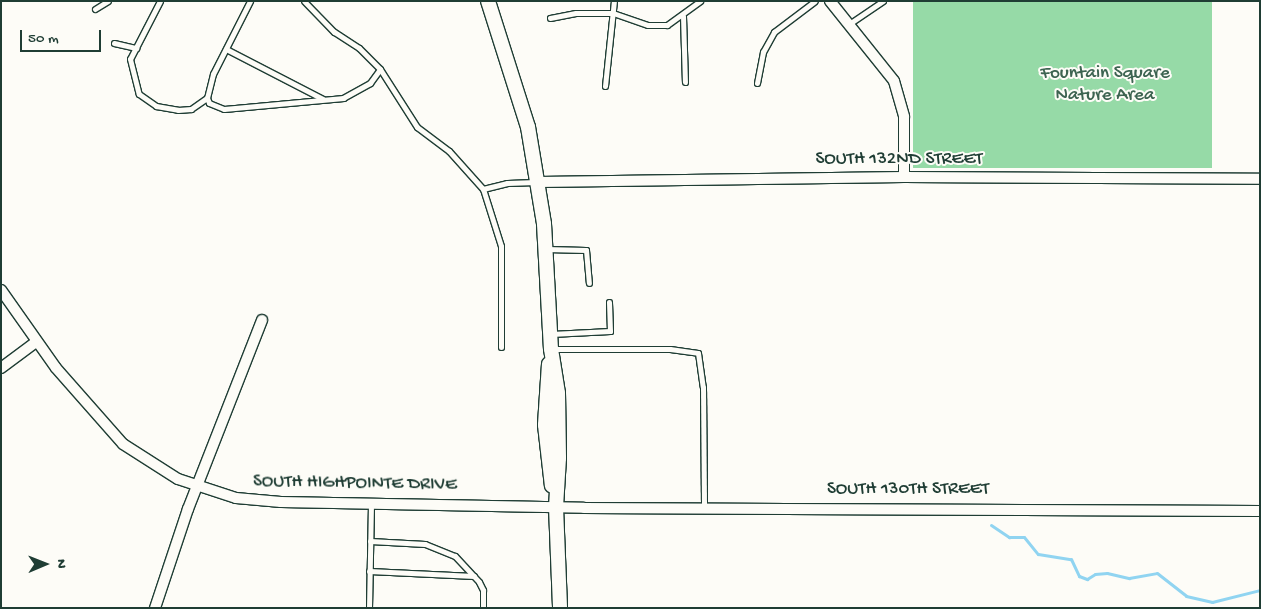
<!DOCTYPE html>
<style>
body{margin:0}
#map{position:relative;width:1261px;height:609px;overflow:hidden;background:#fdfcf7;font-family:"Gochi Hand",sans-serif}
div>[style]{position:absolute}
[style*='--x']{left:calc(var(--x)*1px);top:calc(var(--y)*1px);width:calc(var(--w)*1px);rotate:calc(var(--a)*1deg)}
.green>*{inset:0;background:#96daa7;transform-origin:0 0}
.stream>*{height:3px;margin:-1.5px;padding:0 1.5px;transform-origin:1.5px;border-radius:1.5px;background:#90d4f1}
.roads{filter:drop-shadow(1px 0 #1f3d34) drop-shadow(-1px 0 #1f3d34) drop-shadow(0 1px #1f3d34) drop-shadow(0 -1px #1f3d34)}
.lane>*{height:5px;margin:-2.5px;padding:0 2.5px;transform-origin:2.5px;border-radius:2.5px;background:#fdfcf7}
.street>*{height:10px;margin:-5px;padding:0 5px;transform-origin:5px;border-radius:5px;background:#fdfcf7}
.secondary>*{height:14px;margin:-7px;padding:0 7px;transform-origin:7px;border-radius:7px;background:#fdfcf7}
span{translate:-50% -50%;white-space:nowrap;text-align:center;line-height:1.15;-webkit-text-stroke:4px #fdfcf7;paint-order:stroke}
.park-label{font-size:19px;color:#3d6451}
.street-label{font-size:19px;color:#1f3d34}
.frame{position:absolute;inset:0;border:2px solid #1f3d34;pointer-events:none}
.north{position:absolute;left:20px;top:539px;width:50px;height:50px;-webkit-text-stroke:4px #fdfcf7;paint-order:stroke;rotate:89deg;font-size:14px;font-weight:700;line-height:20px;text-align:center;color:#1f3d34}
.north::after{content:'';display:block;margin:auto;width:18px;height:22px;background:#1f3d34;clip-path:polygon(50% 0,100% 100%,50% 72%,0 100%)}
.scale{position:absolute;left:20px;top:30px;width:81px;height:22px;box-sizing:border-box;border:2px solid #1f3d34;border-top:0;padding-left:6px;font-size:15px;line-height:18px;white-space:nowrap;color:#1f3d34;-webkit-text-stroke:4px #fdfcf7;paint-order:stroke}
</style>
<div id="map">
<div class="green">
<i style="left:913px;top:1px;width:299px;height:167px"></i>
</div>
<div class="stream">
<i style="--x:991;--y:525;--w:22;--a:34"></i>
<i style="--x:1009;--y:537;--w:15;--a:0"></i>
<i style="--x:1024;--y:537;--w:22;--a:51"></i>
<i style="--x:1038;--y:554;--w:33;--a:9"></i>
<i style="--x:1071;--y:559;--w:19;--a:65"></i>
<i style="--x:1079;--y:576;--w:9;--a:21"></i>
<i style="--x:1087;--y:579;--w:9;--a:-32"></i>
<i style="--x:1095;--y:574;--w:12;--a:-5"></i>
<i style="--x:1107;--y:573;--w:23;--a:13"></i>
<i style="--x:1129;--y:578;--w:28;--a:-10"></i>
<i style="--x:1157;--y:573;--w:37;--a:38"></i>
<i style="--x:1186;--y:596;--w:27;--a:13"></i>
<i style="--x:1212;--y:602;--w:49;--a:-14"></i>
</div>
<div class="roads">
<div class="lane">
<i style="--x:160;--y:1;--w:65;--a:117.3"></i>
<i style="--x:130;--y:59;--w:36;--a:76"></i>
<i style="--x:139;--y:94;--w:21;--a:35"></i>
<i style="--x:156;--y:106;--w:22;--a:10"></i>
<i style="--x:178;--y:110;--w:13;--a:-4"></i>
<i style="--x:191;--y:109;--w:19;--a:-35"></i>
<i style="--x:207;--y:98;--w:25;--a:-76"></i>
<i style="--x:213;--y:74;--w:82;--a:-63.1"></i>
<i style="--x:95;--y:9;--w:15;--a:-32"></i>
<i style="--x:683;--y:16;--w:66;--a:88.3"></i>
<i style="--x:550;--y:18;--w:26;--a:-11"></i>
<i style="--x:576;--y:13;--w:37;--a:0"></i>
<i style="--x:613;--y:13;--w:37;--a:19"></i>
<i style="--x:648;--y:25;--w:19;--a:0"></i>
<i style="--x:667;--y:25;--w:41;--a:-36"></i>
<i style="--x:849;--y:24;--w:41;--a:-34.1"></i>
<i style="--x:114;--y:43;--w:23;--a:13"></i>
<i style="--x:226;--y:49;--w:109;--a:27.3"></i>
<i style="--x:380;--y:69;--w:69;--a:57.5"></i>
<i style="--x:417;--y:127;--w:40;--a:37"></i>
<i style="--x:449;--y:151;--w:51;--a:48.2"></i>
<i style="--x:757;--y:83;--w:32;--a:-79"></i>
<i style="--x:763;--y:52;--w:23;--a:-61"></i>
<i style="--x:774;--y:32;--w:51;--a:-37.1"></i>
<i style="--x:605;--y:86;--w:85;--a:-84"></i>
<i style="--x:207;--y:98;--w:5;--a:68"></i>
<i style="--x:209;--y:103;--w:16;--a:22"></i>
<i style="--x:224;--y:109;--w:120;--a:-5.3"></i>
<i style="--x:343;--y:98;--w:31;--a:-29"></i>
<i style="--x:370;--y:83;--w:17;--a:-54"></i>
<i style="--x:380;--y:69;--w:30;--a:-135"></i>
<i style="--x:359;--y:48;--w:30;--a:-147"></i>
<i style="--x:334;--y:32;--w:43;--a:-134.1"></i>
<i style="--x:546;--y:249;--w:40;--a:1.4"></i>
<i style="--x:586;--y:250;--w:33;--a:85"></i>
<i style="--x:551;--y:334;--w:59;--a:-2.9"></i>
<i style="--x:610;--y:331;--w:29;--a:-92"></i>
<i style="--x:501;--y:347;--w:101;--a:-90"></i>
<i style="--x:501;--y:246;--w:60;--a:-107.5"></i>
<i style="--x:483;--y:189;--w:25;--a:-14"></i>
<i style="--x:507;--y:183;--w:29;--a:-2"></i>
<i style="--x:551;--y:349;--w:119;--a:0"></i>
<i style="--x:670;--y:349;--w:28;--a:8"></i>
<i style="--x:698;--y:353;--w:34;--a:82"></i>
<i style="--x:703;--y:387;--w:120;--a:89.5"></i>
<i style="--x:370;--y:541;--w:55;--a:3.1"></i>
<i style="--x:425;--y:544;--w:32;--a:22"></i>
<i style="--x:455;--y:556;--w:35;--a:47"></i>
<i style="--x:479;--y:582;--w:9;--a:63"></i>
<i style="--x:483;--y:590;--w:18;--a:90"></i>
<i style="--x:369;--y:571;--w:105;--a:2.7"></i>
<i style="--x:369;--y:608;--w:104;--a:-88.9"></i>
</div>
<div class="street">
<i style="--x:830;--y:1;--w:102;--a:51.3"></i>
<i style="--x:894;--y:81;--w:37;--a:74"></i>
<i style="--x:904;--y:117;--w:60;--a:90"></i>
<i style="--x:539;--y:182;--w:365;--a:-0.8"></i>
<i style="--x:904;--y:177;--w:356;--a:0.3"></i>
<i style="--x:1;--y:290;--w:95;--a:54.8"></i>
<i style="--x:56;--y:368;--w:101;--a:48.6"></i>
<i style="--x:123;--y:444;--w:65;--a:32.5"></i>
<i style="--x:178;--y:479;--w:61;--a:18.1"></i>
<i style="--x:236;--y:498;--w:45;--a:5.1"></i>
<i style="--x:281;--y:502;--w:303;--a:1.1"></i>
<i style="--x:584;--y:508;--w:676;--a:0.25"></i>
<i style="--x:1;--y:368;--w:44;--a:-36.6"></i>
<i style="--x:155;--y:608;--w:104;--a:-71.6"></i>
<i style="--x:188;--y:509;--w:203;--a:-68.6"></i>
</div>
<div class="secondary">
<i style="--x:488;--y:1;--w:132;--a:72.4"></i>
<i style="--x:528;--y:127;--w:98;--a:80.6"></i>
<i style="--x:544;--y:224;--w:125;--a:86.8"></i>
<i style="--x:551;--y:349;--w:45;--a:81"></i>
<i style="--x:558;--y:393;--w:65;--a:89.1"></i>
<i style="--x:559;--y:458;--w:49;--a:93.5"></i>
<i style="--x:556;--y:507;--w:101;--a:87.7"></i>
<i style="--x:549;--y:364;--w:61;--a:93.8"></i>
<i style="--x:545;--y:425;--w:61;--a:83.5"></i>
</div>
</div>
<div class="park-label">
<span style="left:1105px;top:85px">Fountain Square<br>Nature Area</span>
</div>
<div class="street-label">
<span style="left:899px;top:160px">SOUTH 132ND STREET</span>
<span style="left:355px;top:484px;rotate:1deg">SOUTH HIGHPOINTE DRIVE</span>
<span style="left:908px;top:490px">SOUTH 130TH STREET</span>
</div>
<div class="frame"></div>
<div class="north">N</div>
<div class="scale">50 m</div>
</div>
